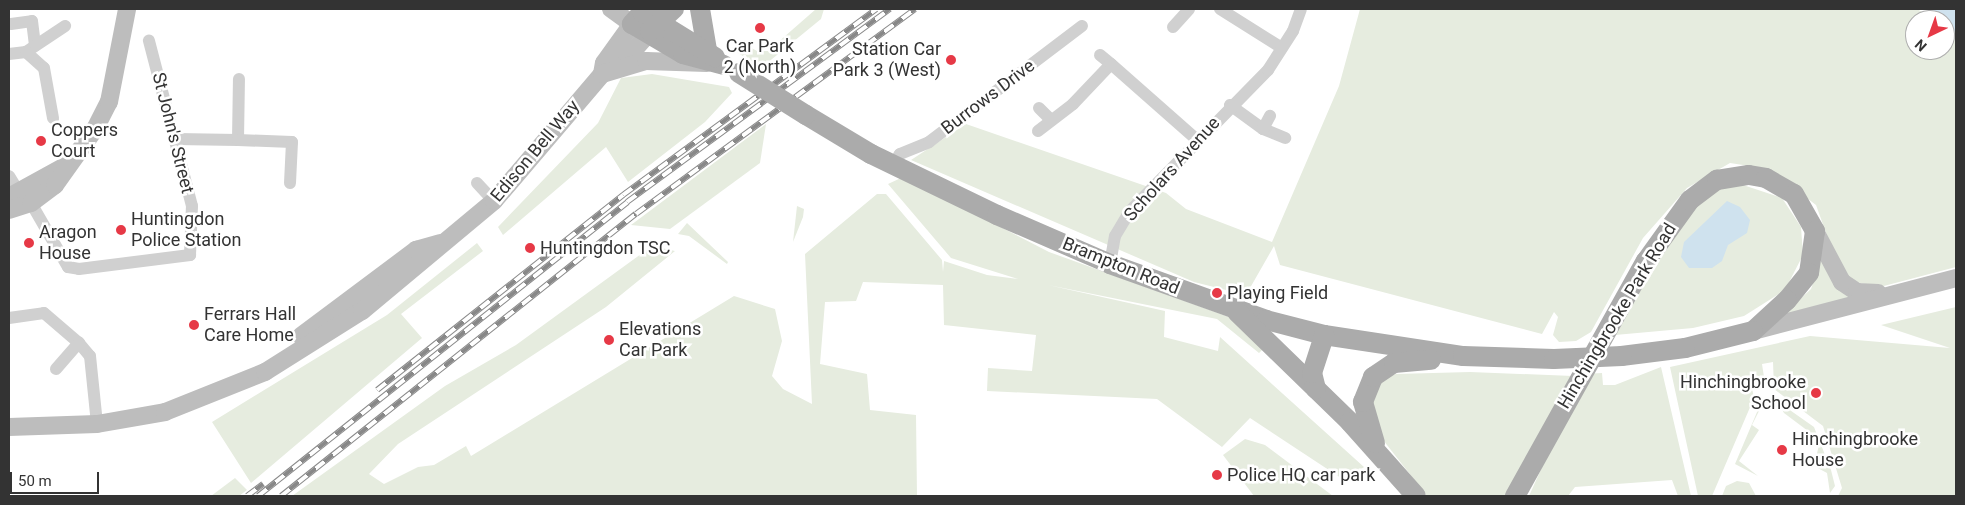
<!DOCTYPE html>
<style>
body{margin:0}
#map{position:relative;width:1965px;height:505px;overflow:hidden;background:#fff;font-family:Roboto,sans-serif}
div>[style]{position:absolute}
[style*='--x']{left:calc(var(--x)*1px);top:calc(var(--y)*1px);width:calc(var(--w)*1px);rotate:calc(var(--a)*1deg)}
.green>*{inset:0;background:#e6ecdf}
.water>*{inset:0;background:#cfe2ee}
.river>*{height:21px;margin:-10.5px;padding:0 10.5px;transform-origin:10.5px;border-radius:10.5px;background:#cfe2ee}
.minor>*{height:12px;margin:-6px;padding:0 6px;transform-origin:6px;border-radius:6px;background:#d0d0d0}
.secondary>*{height:18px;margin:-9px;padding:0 9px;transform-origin:9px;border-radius:9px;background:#bdbdbd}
.primary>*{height:20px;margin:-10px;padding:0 10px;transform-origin:10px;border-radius:10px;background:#ababab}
.rail>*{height:5.5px;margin-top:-2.75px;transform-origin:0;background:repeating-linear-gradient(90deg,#fff 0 11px,#888 0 22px);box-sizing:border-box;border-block:1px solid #888}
.primary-bridge>*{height:20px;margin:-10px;padding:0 10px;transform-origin:10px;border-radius:10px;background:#ababab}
.dots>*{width:14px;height:14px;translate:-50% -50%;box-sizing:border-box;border:2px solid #fff;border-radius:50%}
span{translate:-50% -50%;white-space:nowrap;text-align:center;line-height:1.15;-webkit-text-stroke:5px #fff;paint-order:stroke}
.poi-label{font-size:18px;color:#333}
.right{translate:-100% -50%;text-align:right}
.left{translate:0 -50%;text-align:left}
.street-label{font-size:18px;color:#333}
.frame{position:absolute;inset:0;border:10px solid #333;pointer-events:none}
.north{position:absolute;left:1905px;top:10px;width:50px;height:50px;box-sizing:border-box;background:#fff;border:1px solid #adadad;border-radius:50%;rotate:222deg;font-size:14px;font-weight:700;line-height:20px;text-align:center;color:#333}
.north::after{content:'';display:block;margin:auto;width:18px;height:22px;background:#e63946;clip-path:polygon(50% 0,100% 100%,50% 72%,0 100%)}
.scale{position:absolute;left:10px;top:472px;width:89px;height:22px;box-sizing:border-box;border:2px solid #333;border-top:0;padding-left:6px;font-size:15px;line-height:18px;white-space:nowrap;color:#333;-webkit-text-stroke:4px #fff;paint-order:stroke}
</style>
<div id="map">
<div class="green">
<i style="clip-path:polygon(816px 9px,824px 9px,821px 19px,761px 68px,732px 49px,737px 40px,757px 51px,768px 51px)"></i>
<i style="clip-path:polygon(1360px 9px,1917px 9px,1936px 20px,1915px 20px,1915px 50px,1945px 50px,1945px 25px,1956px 32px,1956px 267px,1880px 287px,1851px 281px,1834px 255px,1816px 205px,1769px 169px,1730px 163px,1687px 188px,1643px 238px,1591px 332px,1576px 341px,1559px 342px,1553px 335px,1558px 317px,1554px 312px,1542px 334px,1280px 265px,1274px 246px,1246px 295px,1194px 282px,911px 160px,966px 124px,1166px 193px,1186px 209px,1272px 242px,1339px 86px)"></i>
<i style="clip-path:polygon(652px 74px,729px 87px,732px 93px,705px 122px,628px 182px,606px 147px,503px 235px,498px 227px,598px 123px,621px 78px)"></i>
<i style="clip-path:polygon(766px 124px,760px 163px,670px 229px,631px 225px)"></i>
<i style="clip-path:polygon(903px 177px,1049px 252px,1229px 317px,1264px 348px,1259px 353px,1217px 319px,1048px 285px,1165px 311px,1164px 337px,1218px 351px,1220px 337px,1364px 467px,1347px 482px,1250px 418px,1222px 447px,1157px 399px,987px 391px,988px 368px,1032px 371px,1036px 335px,944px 325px,943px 285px,863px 282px,856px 301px,825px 302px,820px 364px,867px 374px,870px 410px,916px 415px,917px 496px,292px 496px,445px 386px,516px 345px,652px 246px,675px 251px,606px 307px,398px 444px,369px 474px,384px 484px,418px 467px,434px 465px,466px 446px,471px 456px,734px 296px,775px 309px,782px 341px,772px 376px,783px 389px,812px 404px,805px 254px,877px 194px,886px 194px,942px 260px,943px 272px,944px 261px,987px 275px,1018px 279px,951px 258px,888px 184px)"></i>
<i style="clip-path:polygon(1734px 182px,1782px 198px,1801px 227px,1803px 255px,1785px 290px,1744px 316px,1693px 328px,1615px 335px,1646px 273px,1697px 197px)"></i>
<i style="clip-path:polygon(797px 206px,804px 209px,803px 217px,793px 242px)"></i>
<i style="clip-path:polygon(687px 223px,728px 262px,727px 264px,689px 236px,678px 234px)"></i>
<i style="clip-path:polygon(477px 243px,483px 251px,401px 314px,422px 338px,251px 483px,212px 422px,387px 315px)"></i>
<i style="clip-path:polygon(1822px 257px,1855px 299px,1782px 316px,1811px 289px)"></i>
<i style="clip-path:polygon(1956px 307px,1956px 496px,1838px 496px,1842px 488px,1823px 426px,1774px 389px,1773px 362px,1762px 364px,1764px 377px,1752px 388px,1754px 398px,1712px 496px,1698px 496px,1670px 367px,1810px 336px,1950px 348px,1881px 325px)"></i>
<i style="clip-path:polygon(1661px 367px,1691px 496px,1678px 496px,1672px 480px,1575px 487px,1568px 496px,1529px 496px,1584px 374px,1602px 373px,1603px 385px,1615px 385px)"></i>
<i style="clip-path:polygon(1470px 372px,1573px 376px,1511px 496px,1427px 496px,1376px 431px,1371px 410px,1380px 380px,1396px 374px)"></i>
<i style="clip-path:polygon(1774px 399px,1814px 427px,1831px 470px,1835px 486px,1830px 493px,1827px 473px,1814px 466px,1819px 445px,1805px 437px,1808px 431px,1784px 413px,1778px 403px,1760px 409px,1752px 425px,1759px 430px,1739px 461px,1758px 476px,1735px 464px,1760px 405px)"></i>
<i style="clip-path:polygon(1245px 439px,1265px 445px,1333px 496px,1254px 496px,1223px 455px)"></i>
<i style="clip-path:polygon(235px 478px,247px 490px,239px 496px,211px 496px)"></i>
<i style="clip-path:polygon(1737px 481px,1749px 483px,1756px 496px,1722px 496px,1726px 486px)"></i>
</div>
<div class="water">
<i style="clip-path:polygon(1727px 201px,1740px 207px,1750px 220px,1747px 233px,1728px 245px,1722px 261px,1712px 268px,1689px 268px,1681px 257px,1684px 242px)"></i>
</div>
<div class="river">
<i style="--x:1940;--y:9;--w:20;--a:37"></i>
</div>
<div class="minor">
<i style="--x:1220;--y:9;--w:73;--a:32.2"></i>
<i style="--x:11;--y:24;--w:21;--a:-8"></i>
<i style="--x:32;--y:21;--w:25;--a:83"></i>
<i style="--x:1173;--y:27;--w:24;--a:-48"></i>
<i style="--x:26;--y:52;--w:47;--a:-33.7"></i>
<i style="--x:9;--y:54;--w:17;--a:-7"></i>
<i style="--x:26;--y:52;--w:24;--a:42"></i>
<i style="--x:44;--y:68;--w:51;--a:79.8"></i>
<i style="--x:1100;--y:55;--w:14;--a:39"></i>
<i style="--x:1230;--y:105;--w:41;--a:36"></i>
<i style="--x:1263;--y:129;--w:24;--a:22"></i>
<i style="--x:1039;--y:108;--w:16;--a:45"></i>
<i style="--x:1263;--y:129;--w:15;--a:-62"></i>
<i style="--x:1038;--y:131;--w:44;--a:-37.6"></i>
<i style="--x:1073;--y:104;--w:55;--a:-46.5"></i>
<i style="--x:1111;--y:64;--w:113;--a:41.4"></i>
<i style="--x:176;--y:139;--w:62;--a:0.9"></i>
<i style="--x:238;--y:140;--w:61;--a:-89.1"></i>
<i style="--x:238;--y:140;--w:54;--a:2.1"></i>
<i style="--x:292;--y:142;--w:41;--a:92.8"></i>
<i style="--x:893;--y:165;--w:13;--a:-58"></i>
<i style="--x:900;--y:154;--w:31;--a:-22"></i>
<i style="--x:929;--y:142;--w:192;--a:-37.2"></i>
<i style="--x:9;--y:176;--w:9;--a:58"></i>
<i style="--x:477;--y:183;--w:25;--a:47"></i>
<i style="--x:31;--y:203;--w:74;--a:60"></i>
<i style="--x:68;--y:267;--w:11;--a:10"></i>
<i style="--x:79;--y:269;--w:112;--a:-7.2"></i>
<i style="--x:190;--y:255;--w:49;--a:-87.7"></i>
<i style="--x:192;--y:206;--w:171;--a:-104.6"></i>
<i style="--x:1110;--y:264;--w:28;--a:-80"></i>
<i style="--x:1115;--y:236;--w:29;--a:-59"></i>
<i style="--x:1130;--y:211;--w:197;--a:-45.6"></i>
<i style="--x:1268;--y:70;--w:46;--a:-57.3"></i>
<i style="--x:1293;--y:31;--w:23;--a:-70"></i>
<i style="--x:9;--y:318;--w:35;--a:-8"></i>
<i style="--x:44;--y:313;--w:46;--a:40.6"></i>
<i style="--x:79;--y:343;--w:17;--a:50"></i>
<i style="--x:90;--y:356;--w:68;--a:84.1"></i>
<i style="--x:56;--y:369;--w:35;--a:-49"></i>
</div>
<div class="secondary">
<i style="--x:620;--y:66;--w:41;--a:-48.9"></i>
<i style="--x:602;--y:74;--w:11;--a:-80"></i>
<i style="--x:604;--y:63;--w:48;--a:-54.3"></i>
<i style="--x:632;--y:24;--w:26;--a:-144"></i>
<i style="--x:9;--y:197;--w:66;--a:-28.9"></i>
<i style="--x:9;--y:210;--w:23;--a:-18"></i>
<i style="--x:31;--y:203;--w:30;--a:-37"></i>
<i style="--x:55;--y:185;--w:69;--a:-54.5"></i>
<i style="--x:95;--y:129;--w:30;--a:-63"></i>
<i style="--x:109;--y:102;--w:95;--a:-79"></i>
<i style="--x:1815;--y:231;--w:58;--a:62.1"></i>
<i style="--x:1842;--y:282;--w:18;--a:34"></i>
<i style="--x:1857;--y:292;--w:21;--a:3"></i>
<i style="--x:1753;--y:331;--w:210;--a:-14.6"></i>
<i style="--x:301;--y:336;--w:144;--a:-36.8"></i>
<i style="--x:416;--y:250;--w:25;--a:-16"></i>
<i style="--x:9;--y:427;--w:88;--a:-2"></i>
<i style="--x:97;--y:424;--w:69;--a:-10"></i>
<i style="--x:165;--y:412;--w:108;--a:-21.8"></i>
<i style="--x:265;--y:372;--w:115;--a:-32.2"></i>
<i style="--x:362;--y:311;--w:172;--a:-39.8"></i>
<i style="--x:494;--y:201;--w:167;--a:-49.6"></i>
<i style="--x:602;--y:74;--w:46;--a:-16.5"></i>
<i style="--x:646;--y:61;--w:61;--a:1.9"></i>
</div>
<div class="primary">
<i style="--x:645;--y:9;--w:20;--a:131"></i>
<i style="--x:632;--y:24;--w:59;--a:30.5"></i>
<i style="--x:683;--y:54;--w:42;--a:15"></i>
<i style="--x:700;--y:9;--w:42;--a:80.3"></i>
<i style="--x:642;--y:12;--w:86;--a:31.7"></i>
<i style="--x:650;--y:31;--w:33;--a:-43"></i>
<i style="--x:806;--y:115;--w:76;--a:31"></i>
<i style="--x:871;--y:154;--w:140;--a:25.8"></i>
<i style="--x:997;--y:215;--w:123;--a:23.4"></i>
<i style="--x:1110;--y:264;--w:166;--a:19.7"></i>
<i style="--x:1266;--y:320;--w:60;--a:14.5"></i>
<i style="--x:1324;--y:335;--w:141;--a:8.6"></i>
<i style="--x:1463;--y:356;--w:91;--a:1.9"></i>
<i style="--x:1237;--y:312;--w:158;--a:44.2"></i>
<i style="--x:1350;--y:422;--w:99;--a:48.3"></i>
<i style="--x:1316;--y:389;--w:16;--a:-104"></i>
<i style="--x:1312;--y:373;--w:40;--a:-72"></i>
<i style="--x:1375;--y:443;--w:43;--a:-106.3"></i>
<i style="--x:1363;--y:402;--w:27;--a:-68"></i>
<i style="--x:1373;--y:377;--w:25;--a:-34"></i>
<i style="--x:1394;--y:363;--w:37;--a:-5"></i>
<i style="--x:1515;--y:496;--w:269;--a:-60.9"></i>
<i style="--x:1646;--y:261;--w:75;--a:-54.2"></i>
<i style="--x:1690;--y:200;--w:34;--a:-37"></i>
<i style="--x:1717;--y:180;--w:32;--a:-9"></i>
<i style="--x:1749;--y:175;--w:17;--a:10"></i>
<i style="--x:1766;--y:178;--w:32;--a:30"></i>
<i style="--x:1794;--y:194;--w:43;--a:60.4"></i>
<i style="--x:1815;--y:231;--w:42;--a:98.1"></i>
<i style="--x:1809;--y:273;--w:35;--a:129"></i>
<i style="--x:1787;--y:300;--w:46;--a:137.6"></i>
<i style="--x:1753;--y:331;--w:70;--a:166"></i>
<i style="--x:1685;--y:348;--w:64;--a:172.8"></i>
</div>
<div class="rail">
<i style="--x:377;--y:390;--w:314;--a:-38.4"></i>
<i style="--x:623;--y:195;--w:314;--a:-36.3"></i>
<i style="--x:247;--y:496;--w:20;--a:-37"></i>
<i style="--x:258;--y:496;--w:472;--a:-38.5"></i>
<i style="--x:627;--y:202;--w:326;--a:-36.3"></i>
<i style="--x:281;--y:496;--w:453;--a:-38.5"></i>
<i style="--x:636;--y:214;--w:346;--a:-36.3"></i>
</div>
<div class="primary-bridge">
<i style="--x:739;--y:73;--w:79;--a:32.1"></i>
<i style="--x:1554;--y:359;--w:68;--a:-2.5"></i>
</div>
<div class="dots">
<i style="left:760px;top:28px;background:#e63946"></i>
<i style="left:951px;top:60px;background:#e63946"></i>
<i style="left:41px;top:141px;background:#e63946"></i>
<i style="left:121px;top:230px;background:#e63946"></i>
<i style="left:29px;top:243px;background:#e63946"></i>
<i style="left:530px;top:248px;background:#e63946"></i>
<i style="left:1217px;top:293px;background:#e63946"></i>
<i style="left:194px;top:325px;background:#e63946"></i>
<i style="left:609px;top:340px;background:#e63946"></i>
<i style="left:1816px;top:393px;background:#e63946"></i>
<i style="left:1782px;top:450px;background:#e63946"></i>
<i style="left:1217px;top:475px;background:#e63946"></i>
</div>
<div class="poi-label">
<span style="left:760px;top:57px">Car Park<br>2 (North)</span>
<span class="right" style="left:941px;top:60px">Station Car<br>Park 3 (West)</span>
<span class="left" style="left:51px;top:141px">Coppers<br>Court</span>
<span class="left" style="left:131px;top:230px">Huntingdon<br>Police Station</span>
<span class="left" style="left:39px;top:243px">Aragon<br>House</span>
<span class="left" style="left:540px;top:248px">Huntingdon TSC</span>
<span class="left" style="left:1227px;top:293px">Playing Field</span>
<span class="left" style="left:204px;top:325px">Ferrars Hall<br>Care Home</span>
<span class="left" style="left:619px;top:340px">Elevations<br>Car Park</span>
<span class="right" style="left:1806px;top:393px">Hinchingbrooke<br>School</span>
<span class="left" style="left:1792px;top:450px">Hinchingbrooke<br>House</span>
<span class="left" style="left:1227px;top:475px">Police HQ car park</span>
</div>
<div class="street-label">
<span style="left:988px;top:97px;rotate:-37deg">Burrows Drive</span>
<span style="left:173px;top:133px;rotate:76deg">St John's Street</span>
<span style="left:535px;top:151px;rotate:-50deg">Edison Bell Way</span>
<span style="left:1172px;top:169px;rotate:-48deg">Scholars Avenue</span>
<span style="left:1121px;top:266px;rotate:22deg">Brampton Road</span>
<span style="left:1617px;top:316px;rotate:-59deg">Hinchingbrooke Park Road</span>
</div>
<div class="frame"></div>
<div class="north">N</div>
<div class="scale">50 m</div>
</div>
